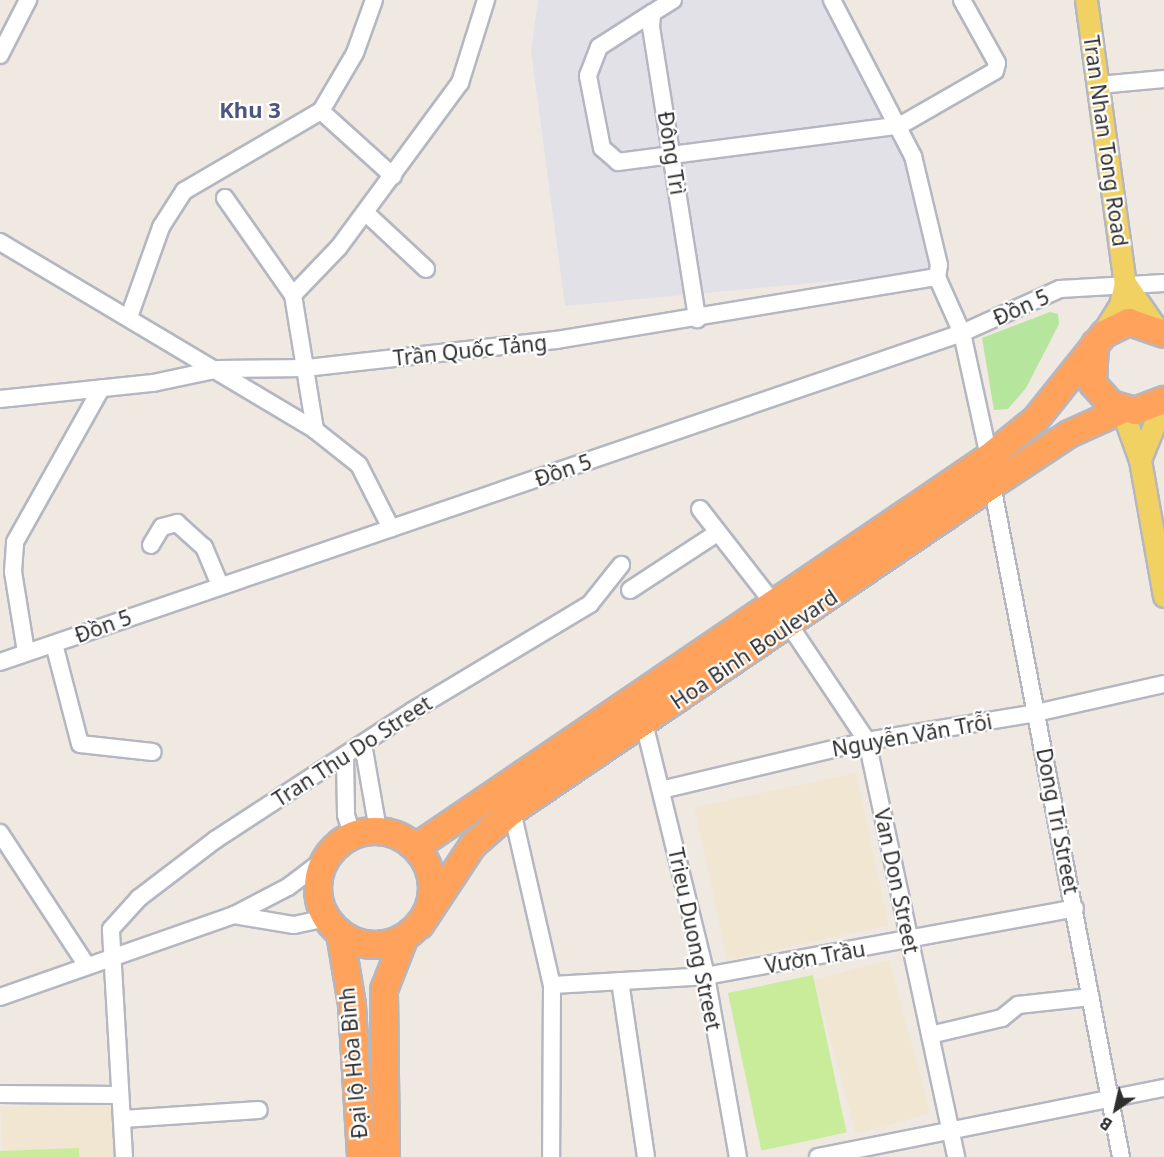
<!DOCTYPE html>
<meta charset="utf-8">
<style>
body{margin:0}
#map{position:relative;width:1164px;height:1157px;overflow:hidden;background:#efe9e1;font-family:"Noto Sans",sans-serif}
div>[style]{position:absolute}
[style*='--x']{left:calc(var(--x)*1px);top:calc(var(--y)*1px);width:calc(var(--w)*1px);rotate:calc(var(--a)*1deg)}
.industrial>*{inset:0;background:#e3e1e8}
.education>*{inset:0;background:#f0e6d1;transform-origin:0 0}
.green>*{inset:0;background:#b6e59e}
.pitch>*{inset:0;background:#c9ec9a;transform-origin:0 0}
.roads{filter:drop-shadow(2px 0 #b4b7c1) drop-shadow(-2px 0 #b4b7c1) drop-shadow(0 2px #b4b7c1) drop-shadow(0 -2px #b4b7c1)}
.minor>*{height:16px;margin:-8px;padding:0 8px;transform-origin:8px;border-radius:8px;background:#fff}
.major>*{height:21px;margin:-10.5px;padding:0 10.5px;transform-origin:10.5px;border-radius:10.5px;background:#f2d163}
.highway>*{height:26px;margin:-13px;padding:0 13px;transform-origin:13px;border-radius:13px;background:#ffa35c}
.highway>.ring{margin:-13px;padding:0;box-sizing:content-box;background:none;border:26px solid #ffa35c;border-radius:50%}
span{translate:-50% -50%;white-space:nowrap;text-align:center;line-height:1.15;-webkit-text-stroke:4.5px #fff;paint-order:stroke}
.street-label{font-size:21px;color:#2e2e2e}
.neighbourhood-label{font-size:22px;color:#4d5680;font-weight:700}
.north{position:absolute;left:1086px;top:1079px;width:60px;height:60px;-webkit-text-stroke:4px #fff;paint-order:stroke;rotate:214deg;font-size:16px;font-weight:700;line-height:24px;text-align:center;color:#2e2e2e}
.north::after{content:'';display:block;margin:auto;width:21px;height:27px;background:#2e2e2e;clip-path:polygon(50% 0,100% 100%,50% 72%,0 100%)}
</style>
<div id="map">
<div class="industrial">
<i style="clip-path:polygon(538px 0,831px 0,900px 128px,917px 186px,930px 272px,565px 306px,531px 51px)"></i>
</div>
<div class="education">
<i style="left:856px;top:773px;width:156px;height:165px;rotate:78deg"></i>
<i style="left:889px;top:960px;width:159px;height:77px;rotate:75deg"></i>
<i style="left:111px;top:1100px;width:57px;height:111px;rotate:86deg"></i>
</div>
<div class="green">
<i style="clip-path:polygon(1050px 312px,1058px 314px,1059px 324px,1026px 388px,1008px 409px,994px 410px,982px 338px)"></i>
</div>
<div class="pitch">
<i style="left:813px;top:975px;width:161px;height:87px;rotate:78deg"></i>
<i style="clip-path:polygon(79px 1148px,79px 1157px,0 1157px,0 1151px)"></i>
</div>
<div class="roads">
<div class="minor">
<i style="--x:673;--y:0;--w:25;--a:148"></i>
<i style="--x:652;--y:13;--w:14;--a:94"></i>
<i style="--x:651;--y:27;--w:296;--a:81"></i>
<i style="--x:832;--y:0;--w:176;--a:62.6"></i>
<i style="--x:913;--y:156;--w:112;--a:76.6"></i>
<i style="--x:939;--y:265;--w:12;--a:99"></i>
<i style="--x:937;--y:277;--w:61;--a:65.9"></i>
<i style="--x:962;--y:333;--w:127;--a:77.7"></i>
<i style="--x:652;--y:13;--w:63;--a:147.3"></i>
<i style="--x:599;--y:47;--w:31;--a:111"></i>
<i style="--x:588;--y:76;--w:73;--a:79"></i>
<i style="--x:602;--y:148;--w:21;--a:41"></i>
<i style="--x:618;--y:162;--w:285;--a:-7.4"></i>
<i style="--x:901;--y:125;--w:108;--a:-29.9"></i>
<i style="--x:995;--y:71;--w:8;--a:-76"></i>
<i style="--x:997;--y:63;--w:72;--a:-119.1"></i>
<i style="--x:0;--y:55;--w:62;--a:-63"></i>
<i style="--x:1099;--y:85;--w:65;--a:-5.3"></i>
<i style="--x:321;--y:111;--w:97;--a:42.1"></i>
<i style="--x:225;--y:198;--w:118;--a:55"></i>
<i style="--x:293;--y:295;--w:137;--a:80.7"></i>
<i style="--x:366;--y:213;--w:82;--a:43"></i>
<i style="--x:0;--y:242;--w:367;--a:30.8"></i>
<i style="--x:315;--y:430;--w:56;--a:38.5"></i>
<i style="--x:359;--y:465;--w:71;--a:63.1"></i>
<i style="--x:293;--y:295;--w:66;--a:-46.2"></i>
<i style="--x:339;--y:247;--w:204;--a:-53.6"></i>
<i style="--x:460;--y:83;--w:87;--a:-72.6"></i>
<i style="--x:129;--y:317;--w:96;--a:-70.4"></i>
<i style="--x:161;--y:227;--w:43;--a:-57.4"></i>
<i style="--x:184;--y:191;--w:159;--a:-30.3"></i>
<i style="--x:321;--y:111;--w:67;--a:-59.6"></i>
<i style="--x:355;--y:53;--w:56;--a:-70.3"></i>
<i style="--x:0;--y:399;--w:154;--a:-6"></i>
<i style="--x:153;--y:383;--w:67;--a:-12"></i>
<i style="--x:219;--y:369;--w:87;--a:-0.7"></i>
<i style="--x:306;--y:368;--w:252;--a:-6.4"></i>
<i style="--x:556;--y:340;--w:386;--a:-9.4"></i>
<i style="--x:992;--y:485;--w:684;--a:79.13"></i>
<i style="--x:700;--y:509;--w:120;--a:52.1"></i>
<i style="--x:151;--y:545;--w:21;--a:-59"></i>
<i style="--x:162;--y:527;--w:16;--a:-15"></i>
<i style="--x:177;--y:523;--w:36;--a:42"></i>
<i style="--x:204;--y:547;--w:41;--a:67.2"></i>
<i style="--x:630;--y:590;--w:104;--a:-33.2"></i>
<i style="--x:790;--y:626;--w:138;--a:56.2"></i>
<i style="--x:867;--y:741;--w:425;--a:77.9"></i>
<i style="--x:54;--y:644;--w:103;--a:75.4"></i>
<i style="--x:80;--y:744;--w:73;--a:6.3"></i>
<i style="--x:26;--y:652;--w:81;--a:-99.2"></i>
<i style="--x:13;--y:572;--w:30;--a:-86"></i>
<i style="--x:15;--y:542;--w:176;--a:-60.7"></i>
<i style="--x:0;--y:662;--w:1017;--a:-18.88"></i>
<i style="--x:962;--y:333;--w:107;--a:-24.2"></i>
<i style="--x:1060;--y:289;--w:104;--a:-3.3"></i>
<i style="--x:644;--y:723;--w:260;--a:76.2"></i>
<i style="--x:706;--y:976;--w:184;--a:80"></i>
<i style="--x:363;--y:744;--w:87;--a:80.1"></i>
<i style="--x:345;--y:756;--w:59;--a:89"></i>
<i style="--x:346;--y:815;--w:21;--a:73"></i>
<i style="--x:661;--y:790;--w:212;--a:-13.4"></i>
<i style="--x:867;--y:741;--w:171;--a:-9.4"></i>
<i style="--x:1036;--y:713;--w:131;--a:-12.8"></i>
<i style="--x:512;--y:811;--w:179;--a:77.1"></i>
<i style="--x:552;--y:985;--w:172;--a:90.3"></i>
<i style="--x:0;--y:833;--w:159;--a:56.8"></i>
<i style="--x:234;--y:915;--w:61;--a:9.5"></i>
<i style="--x:294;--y:925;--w:33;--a:-12"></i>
<i style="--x:620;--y:981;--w:178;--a:81.6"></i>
<i style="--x:552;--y:985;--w:154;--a:-3.3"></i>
<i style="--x:706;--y:976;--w:375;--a:-10.4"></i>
<i style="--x:0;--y:997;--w:248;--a:-19.3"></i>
<i style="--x:234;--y:915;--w:61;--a:-27.4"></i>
<i style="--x:288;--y:887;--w:46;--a:-37.1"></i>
<i style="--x:930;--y:1035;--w:74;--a:-13.3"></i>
<i style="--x:1002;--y:1018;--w:21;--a:-39"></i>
<i style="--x:1018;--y:1005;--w:73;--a:-6.3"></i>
<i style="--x:0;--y:1094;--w:118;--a:0.5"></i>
<i style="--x:123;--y:1119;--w:136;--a:-3.8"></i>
<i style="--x:124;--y:1157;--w:228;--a:-93.3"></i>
<i style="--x:111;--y:929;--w:42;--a:-47.9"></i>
<i style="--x:139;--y:898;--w:96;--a:-37.3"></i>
<i style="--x:215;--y:840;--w:235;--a:-33.2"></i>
<i style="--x:412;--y:711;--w:208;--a:-31"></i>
<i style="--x:590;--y:604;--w:50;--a:-51.5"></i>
<i style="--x:818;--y:1157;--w:353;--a:-11.3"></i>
</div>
<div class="major">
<i style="--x:1086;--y:0;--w:286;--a:82.2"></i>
<i style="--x:1125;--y:283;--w:23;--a:103"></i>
<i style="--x:1120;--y:305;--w:39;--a:122"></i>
<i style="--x:1125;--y:283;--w:55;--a:55.4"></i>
<i style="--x:1122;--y:410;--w:53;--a:70.2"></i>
<i style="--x:1140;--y:460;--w:138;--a:80"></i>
<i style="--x:1141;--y:457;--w:61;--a:-67.7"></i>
</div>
<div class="highway">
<i style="--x:1095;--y:344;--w:40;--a:92.9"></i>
<i style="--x:1093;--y:384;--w:27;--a:48"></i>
<i style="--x:1111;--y:404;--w:25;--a:16"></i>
<i style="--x:1135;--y:411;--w:31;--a:-21"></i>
<i class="ring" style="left:318px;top:831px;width:88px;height:88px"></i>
<i style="--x:416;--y:847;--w:693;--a:-34.24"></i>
<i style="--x:989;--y:457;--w:60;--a:-39"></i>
<i style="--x:1036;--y:419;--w:109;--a:-51.3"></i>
<i style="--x:1104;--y:334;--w:28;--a:-26"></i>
<i style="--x:1129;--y:322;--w:37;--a:19"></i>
<i style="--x:420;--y:925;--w:96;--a:-56.5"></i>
<i style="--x:473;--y:845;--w:52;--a:-41.1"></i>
<i style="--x:512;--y:811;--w:580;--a:-34.18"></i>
<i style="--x:992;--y:485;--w:92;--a:-33.5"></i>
<i style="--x:1069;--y:434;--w:58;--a:-24.4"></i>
<i style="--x:340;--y:933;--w:73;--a:80.5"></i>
<i style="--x:352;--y:1005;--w:152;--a:86.6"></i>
<i style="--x:386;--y:1157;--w:167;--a:-90.7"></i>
<i style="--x:384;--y:990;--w:55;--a:-68.6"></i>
</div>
</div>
<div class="street-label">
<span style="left:1106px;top:141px;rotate:82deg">Tran Nhan Tong Road</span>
<span style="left:672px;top:153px;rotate:81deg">Đông Trì</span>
<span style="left:1021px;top:307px;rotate:-24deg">Đồn 5</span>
<span style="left:470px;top:350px;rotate:-6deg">Trần Quốc Tảng</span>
<span style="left:563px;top:470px;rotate:-19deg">Đồn 5</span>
<span style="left:103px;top:626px;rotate:-20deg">Đồn 5</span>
<span style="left:754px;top:649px;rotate:-34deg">Hoa Binh Boulevard</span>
<span style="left:912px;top:735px;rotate:-10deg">Nguyễn Văn Trỗi</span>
<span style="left:352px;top:751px;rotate:-33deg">Tran Thu Do Street</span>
<span style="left:1058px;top:821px;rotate:79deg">Dong Tri Street</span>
<span style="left:897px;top:881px;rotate:78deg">Van Don Street</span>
<span style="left:695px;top:939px;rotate:78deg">Trieu Duong Street</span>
<span style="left:815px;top:957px;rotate:-10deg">Vườn Trầu</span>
<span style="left:353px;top:1063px;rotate:-95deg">Đại lộ Hòa Bình</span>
</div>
<div class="neighbourhood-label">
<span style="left:250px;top:110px">Khu 3</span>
</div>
<div class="north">B</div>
</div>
